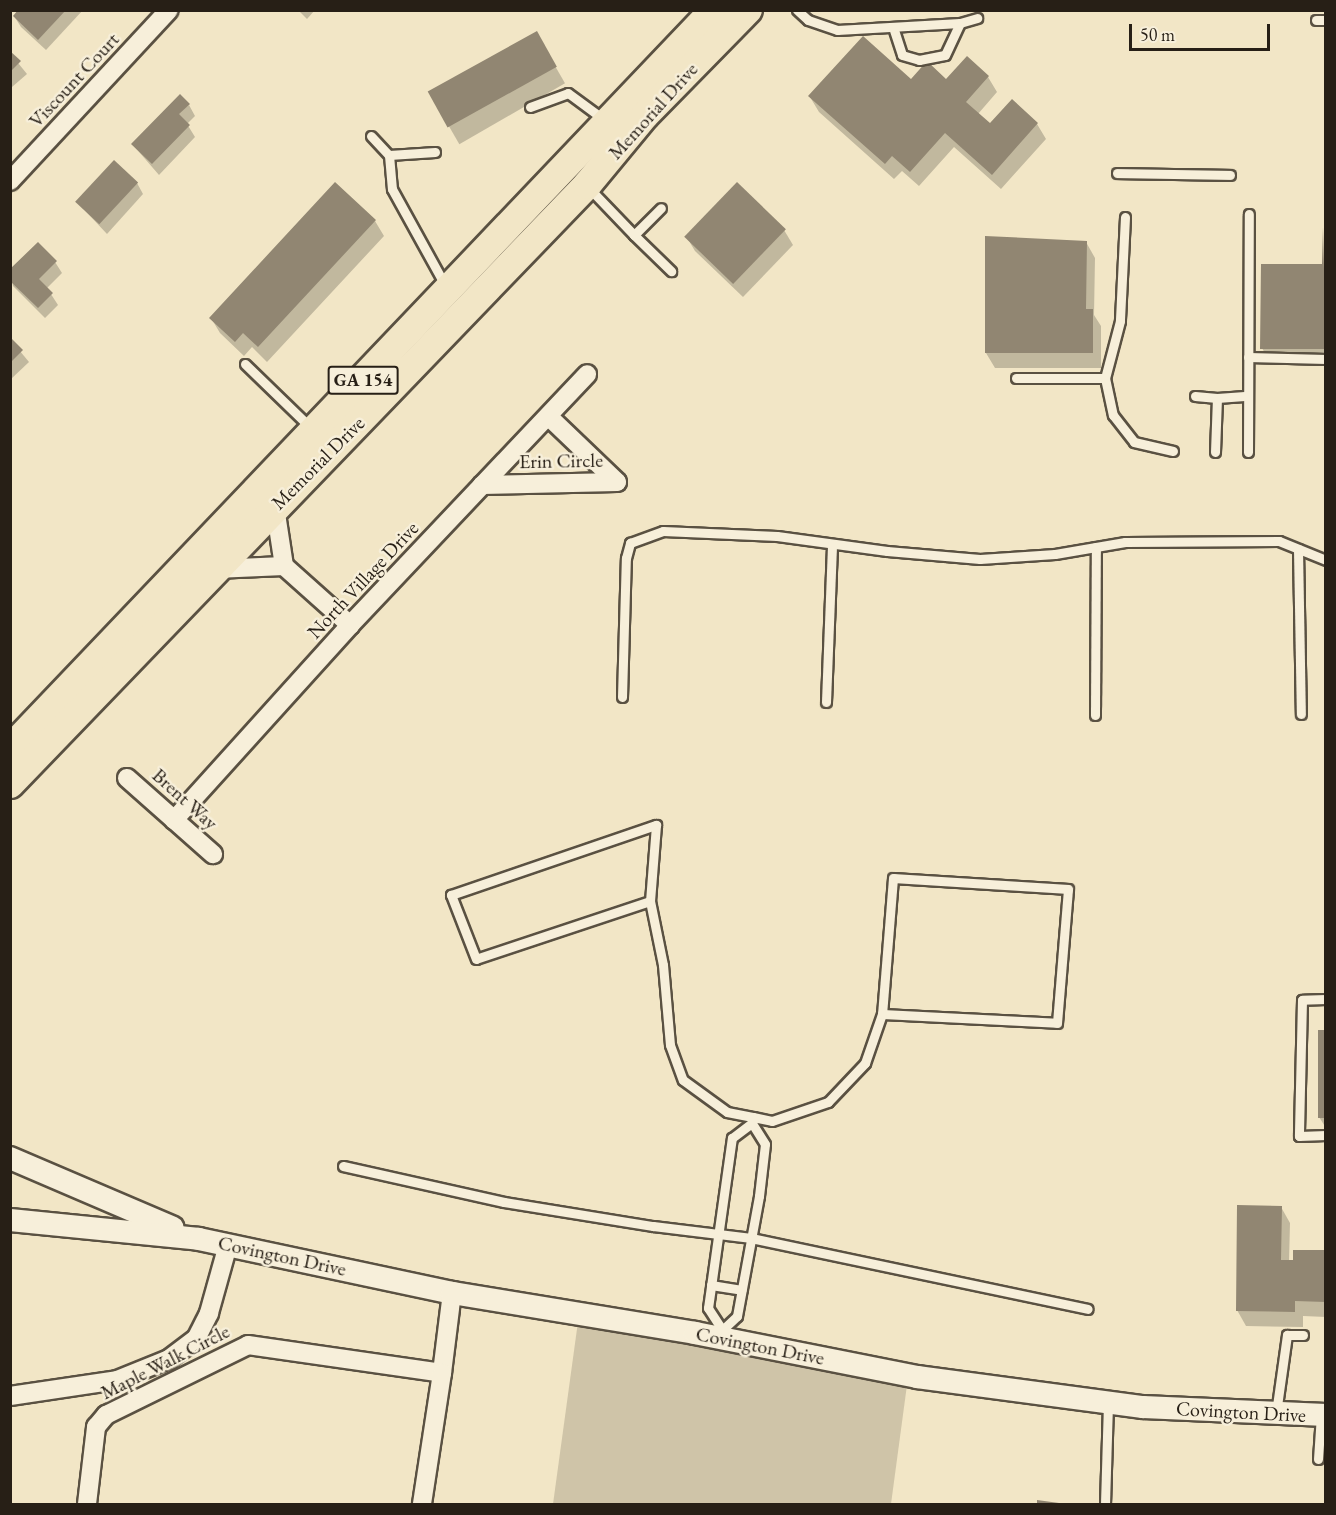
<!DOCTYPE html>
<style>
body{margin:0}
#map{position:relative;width:1336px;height:1515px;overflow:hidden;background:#f2e6c6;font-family:"EB Garamond",serif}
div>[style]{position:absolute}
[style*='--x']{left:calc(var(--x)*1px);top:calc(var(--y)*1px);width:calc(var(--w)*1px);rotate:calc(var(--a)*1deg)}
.green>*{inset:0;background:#cfc4a8}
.shadow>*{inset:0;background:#0003;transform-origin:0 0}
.building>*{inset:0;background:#918672;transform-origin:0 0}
.roads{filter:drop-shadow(2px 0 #5a5142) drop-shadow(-2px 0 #5a5142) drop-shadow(0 2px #5a5142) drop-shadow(0 -2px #5a5142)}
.service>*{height:9px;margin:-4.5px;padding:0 4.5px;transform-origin:4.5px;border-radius:4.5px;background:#f7efda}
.minor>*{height:18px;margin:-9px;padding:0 9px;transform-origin:9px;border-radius:9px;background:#f7efda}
.tertiary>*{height:22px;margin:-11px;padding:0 11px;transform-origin:11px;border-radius:11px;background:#f7efda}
.primary>*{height:28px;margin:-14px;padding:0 14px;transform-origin:14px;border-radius:14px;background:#f2e6c6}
span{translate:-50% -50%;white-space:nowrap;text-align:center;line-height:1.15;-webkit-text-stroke:5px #f7efda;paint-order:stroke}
.shield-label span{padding:2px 4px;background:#f7efda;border:2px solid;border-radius:4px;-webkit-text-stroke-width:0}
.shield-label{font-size:18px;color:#271f16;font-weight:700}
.street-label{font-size:20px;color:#271f16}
.frame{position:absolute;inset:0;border:12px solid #271f16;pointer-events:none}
.scale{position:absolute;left:1129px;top:24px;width:141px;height:27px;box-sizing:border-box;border:3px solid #271f16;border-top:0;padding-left:8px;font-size:18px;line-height:21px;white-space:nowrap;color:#271f16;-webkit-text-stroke:4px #f7efda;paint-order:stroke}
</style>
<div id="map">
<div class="green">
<i style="clip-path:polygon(580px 1307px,909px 1370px,891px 1504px,553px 1504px)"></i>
</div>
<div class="shadow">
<i style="clip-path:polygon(20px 10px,83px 10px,46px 50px,21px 27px,14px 16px)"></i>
<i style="clip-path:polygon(298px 10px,315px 10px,307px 19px)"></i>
<i style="left:536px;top:33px;width:58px;height:122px;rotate:60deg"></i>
<i style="clip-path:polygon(10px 53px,27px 74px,12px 87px,10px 86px)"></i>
<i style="clip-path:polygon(967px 58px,988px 77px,997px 92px,978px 114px,990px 125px,1012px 101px,1037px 124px,1046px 139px,1001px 189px,954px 147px,919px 186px,902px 171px,894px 179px,819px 112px,810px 97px,911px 81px,946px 81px)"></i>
<i style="clip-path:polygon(189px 105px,195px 116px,187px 124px,195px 137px,159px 175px,133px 145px)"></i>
<i style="clip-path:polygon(137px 183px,143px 194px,107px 234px,77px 202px)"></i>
<i style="clip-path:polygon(375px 221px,384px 236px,267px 362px,252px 347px,244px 356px,220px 333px,211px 318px)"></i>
<i style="clip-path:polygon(1326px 228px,1326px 364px,1271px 364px,1262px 348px,1324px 266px)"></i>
<i style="clip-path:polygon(784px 230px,793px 245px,743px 297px,695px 251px,686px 236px)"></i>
<i style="clip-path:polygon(1086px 242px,1095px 258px,1094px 315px,1101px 326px,1101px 368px,995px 368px,986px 353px)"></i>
<i style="clip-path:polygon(55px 262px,62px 273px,47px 288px,58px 305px,45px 318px,13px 286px,10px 271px)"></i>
<i style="clip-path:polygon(10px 339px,29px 362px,10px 380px)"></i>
<i style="clip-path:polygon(1326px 1032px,1326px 1128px,1319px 1117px)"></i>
<i style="clip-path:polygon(1281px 1207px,1290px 1223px,1289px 1262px,1326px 1252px,1326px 1317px,1303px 1316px,1303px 1327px,1246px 1326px,1237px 1310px)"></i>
</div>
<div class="building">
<i style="clip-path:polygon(18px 10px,66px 10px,38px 40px,13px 16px)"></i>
<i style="left:537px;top:31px;width:41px;height:125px;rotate:61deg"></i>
<i style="clip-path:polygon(863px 36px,911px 79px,927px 61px,946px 79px,967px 56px,989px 76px,966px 102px,990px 123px,1012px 99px,1038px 123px,992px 175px,945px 133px,910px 172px,892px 156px,885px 164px,808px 96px)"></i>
<i style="clip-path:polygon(10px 51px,21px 61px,10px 72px)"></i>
<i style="clip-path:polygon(180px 94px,190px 104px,179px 114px,190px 125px,152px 164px,131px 144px)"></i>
<i style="left:114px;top:160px;width:33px;height:57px;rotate:43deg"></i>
<i style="clip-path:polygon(335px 182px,376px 220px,258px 347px,243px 333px,235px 342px,209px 318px)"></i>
<i style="left:737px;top:182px;width:68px;height:76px;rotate:44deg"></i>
<i style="clip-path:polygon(1323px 227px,1326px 349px,1260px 349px,1261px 264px,1322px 264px)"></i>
<i style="clip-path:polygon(985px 236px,1087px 241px,1086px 309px,1093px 309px,1093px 353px,985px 353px)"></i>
<i style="clip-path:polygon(38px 242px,57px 261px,39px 279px,53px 293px,38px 308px,10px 281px,10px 269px)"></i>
<i style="clip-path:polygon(10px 337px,23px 350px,10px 363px)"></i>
<i style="left:1318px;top:1030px;width:8px;height:88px"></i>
<i style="clip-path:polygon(1237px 1205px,1282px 1206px,1281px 1260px,1293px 1260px,1293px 1250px,1326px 1250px,1326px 1302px,1295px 1301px,1295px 1312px,1236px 1311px)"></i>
<i style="clip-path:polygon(1037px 1500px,1059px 1503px,1059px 1504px,1037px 1504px)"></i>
</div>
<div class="roads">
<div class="service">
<i style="--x:797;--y:10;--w:15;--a:42"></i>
<i style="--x:808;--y:20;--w:31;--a:19"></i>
<i style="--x:837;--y:30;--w:123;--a:-3.3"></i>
<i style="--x:960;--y:23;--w:18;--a:-16"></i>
<i style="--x:1316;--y:20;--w:10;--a:0"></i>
<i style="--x:893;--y:27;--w:29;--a:72"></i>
<i style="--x:902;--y:55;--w:18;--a:16"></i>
<i style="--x:919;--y:60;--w:26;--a:-11"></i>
<i style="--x:945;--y:55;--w:35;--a:-65"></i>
<i style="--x:530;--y:107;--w:40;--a:-20.2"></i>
<i style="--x:568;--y:93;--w:47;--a:36.4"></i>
<i style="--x:371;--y:136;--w:26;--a:47"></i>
<i style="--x:435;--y:152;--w:46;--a:176.3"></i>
<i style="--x:389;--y:155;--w:34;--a:85"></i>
<i style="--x:392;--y:189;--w:112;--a:61.1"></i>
<i style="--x:1117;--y:173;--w:113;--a:1"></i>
<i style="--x:588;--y:187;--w:66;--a:46.2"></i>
<i style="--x:634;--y:235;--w:38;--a:-45"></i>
<i style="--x:1125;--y:217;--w:104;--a:92.8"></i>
<i style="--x:1120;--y:321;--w:59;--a:104.7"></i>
<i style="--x:1105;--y:378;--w:38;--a:78"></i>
<i style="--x:1113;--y:415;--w:34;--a:52"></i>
<i style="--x:1134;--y:442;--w:40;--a:13"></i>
<i style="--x:634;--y:235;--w:52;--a:44.2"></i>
<i style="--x:1248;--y:357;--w:78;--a:1.5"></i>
<i style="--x:245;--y:364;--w:93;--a:44.1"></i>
<i style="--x:1016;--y:378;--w:89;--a:0"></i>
<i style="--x:1195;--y:396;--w:22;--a:5"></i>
<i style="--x:1215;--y:452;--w:54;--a:-87.9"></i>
<i style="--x:1217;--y:398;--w:31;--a:-4"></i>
<i style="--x:1248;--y:452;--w:238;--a:-89.8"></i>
<i style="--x:1298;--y:549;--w:165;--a:89"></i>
<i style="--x:622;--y:697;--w:139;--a:-88.4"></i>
<i style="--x:626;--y:558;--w:16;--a:-75"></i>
<i style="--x:630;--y:543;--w:35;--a:-20"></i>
<i style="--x:663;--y:531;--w:114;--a:2.5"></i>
<i style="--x:777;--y:536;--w:111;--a:7.8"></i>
<i style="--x:887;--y:551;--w:93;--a:4.9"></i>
<i style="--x:980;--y:559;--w:75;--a:-3.8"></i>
<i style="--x:1055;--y:554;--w:71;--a:-9.7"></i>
<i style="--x:1125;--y:542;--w:154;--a:-0.4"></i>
<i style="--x:1279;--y:541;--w:51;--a:22"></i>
<i style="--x:826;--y:702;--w:158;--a:-87.8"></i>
<i style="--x:1095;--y:715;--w:168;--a:-89.7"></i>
<i style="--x:650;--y:901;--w:183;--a:161.6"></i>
<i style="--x:476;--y:959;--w:69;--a:-111.3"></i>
<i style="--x:451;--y:895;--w:217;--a:-18.9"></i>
<i style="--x:656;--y:825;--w:76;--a:94.5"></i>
<i style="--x:650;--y:901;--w:65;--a:78.5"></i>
<i style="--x:663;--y:965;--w:80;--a:85"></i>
<i style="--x:670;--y:1045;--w:37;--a:70"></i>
<i style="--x:683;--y:1080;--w:54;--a:36"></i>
<i style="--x:727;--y:1112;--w:26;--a:11"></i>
<i style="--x:1326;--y:999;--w:24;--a:178"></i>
<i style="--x:1302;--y:1000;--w:136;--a:91.3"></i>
<i style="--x:1299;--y:1136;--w:27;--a:-2"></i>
<i style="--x:343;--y:1166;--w:165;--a:12.6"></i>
<i style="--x:504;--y:1202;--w:151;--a:9.2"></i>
<i style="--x:653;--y:1226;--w:99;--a:7"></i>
<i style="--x:751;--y:1238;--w:344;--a:11.9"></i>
<i style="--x:711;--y:1285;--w:31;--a:9"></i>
<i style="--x:721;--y:1328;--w:24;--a:-123"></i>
<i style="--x:708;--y:1308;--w:172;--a:-82"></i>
<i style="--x:732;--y:1138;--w:25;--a:-37"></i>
<i style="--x:752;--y:1123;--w:6;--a:-81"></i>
<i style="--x:753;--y:1117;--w:19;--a:12"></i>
<i style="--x:772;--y:1121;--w:59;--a:-18.7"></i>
<i style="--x:828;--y:1102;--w:54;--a:-46.5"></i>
<i style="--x:865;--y:1063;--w:52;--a:-70.9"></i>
<i style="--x:882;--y:1014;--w:175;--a:2.9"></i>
<i style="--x:1057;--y:1023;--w:134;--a:-85.3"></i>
<i style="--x:1068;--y:889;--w:175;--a:-176.4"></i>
<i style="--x:893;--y:878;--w:136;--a:94.6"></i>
<i style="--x:720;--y:1332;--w:23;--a:-43"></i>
<i style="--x:737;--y:1316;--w:122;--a:-79.6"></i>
<i style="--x:759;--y:1196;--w:52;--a:-83.4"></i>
<i style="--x:765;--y:1144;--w:25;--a:-122"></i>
<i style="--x:1276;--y:1413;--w:79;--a:-82"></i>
<i style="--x:1287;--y:1335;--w:16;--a:0"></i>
<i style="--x:1318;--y:1459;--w:44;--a:-86.1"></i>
<i style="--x:1105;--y:1504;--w:102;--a:-88.3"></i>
</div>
<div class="minor">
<i style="--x:10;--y:181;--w:233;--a:-47.1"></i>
<i style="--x:482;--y:485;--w:135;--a:-1.3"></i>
<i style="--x:617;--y:482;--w:95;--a:-136.3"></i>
<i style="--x:275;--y:507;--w:60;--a:81.3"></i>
<i style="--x:284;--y:566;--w:89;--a:41.8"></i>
<i style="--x:215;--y:569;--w:69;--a:-2.5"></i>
<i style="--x:127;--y:778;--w:115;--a:41.5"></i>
<i style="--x:174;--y:820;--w:263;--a:-47.9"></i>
<i style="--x:350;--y:625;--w:345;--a:-46.6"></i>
<i style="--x:442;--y:1373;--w:81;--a:-82.9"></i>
<i style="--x:10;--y:1396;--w:108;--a:-8.5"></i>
<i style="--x:117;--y:1380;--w:56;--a:-22"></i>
<i style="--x:169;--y:1359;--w:34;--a:-37"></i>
<i style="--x:196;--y:1339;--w:29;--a:-63"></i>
<i style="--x:209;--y:1313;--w:71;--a:-74.4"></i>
<i style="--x:87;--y:1504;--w:78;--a:-83.3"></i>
<i style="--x:96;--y:1427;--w:16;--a:-50"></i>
<i style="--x:106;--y:1415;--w:158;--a:-26.2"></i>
<i style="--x:248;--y:1345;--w:196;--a:8.2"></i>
<i style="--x:442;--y:1373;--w:133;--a:98.7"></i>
</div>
<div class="tertiary">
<i style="--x:10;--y:1158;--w:177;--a:23.2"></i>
<i style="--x:10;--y:1220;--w:190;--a:5.7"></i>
<i style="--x:199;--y:1239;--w:259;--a:12"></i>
<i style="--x:452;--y:1293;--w:246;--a:9.3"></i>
<i style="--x:695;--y:1333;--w:226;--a:11.2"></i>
<i style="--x:917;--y:1377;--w:228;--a:7.6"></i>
<i style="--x:1143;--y:1407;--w:183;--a:2.5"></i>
</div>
<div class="primary">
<i style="--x:10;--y:749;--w:1021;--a:-46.39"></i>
<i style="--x:10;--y:784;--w:832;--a:-46.07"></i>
<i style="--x:587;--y:185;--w:91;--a:-50.4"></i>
<i style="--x:645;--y:115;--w:147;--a:-45.6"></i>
</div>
</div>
<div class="shield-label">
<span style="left:363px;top:380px">GA 154</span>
</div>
<div class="street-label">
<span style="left:74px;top:80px;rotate:-47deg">Viscount Court</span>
<span style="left:653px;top:111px;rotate:-48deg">Memorial Drive</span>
<span style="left:561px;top:461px;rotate:-1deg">Erin Circle</span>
<span style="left:318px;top:463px;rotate:-45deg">Memorial Drive</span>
<span style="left:363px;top:580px;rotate:-47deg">North Village Drive</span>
<span style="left:185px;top:799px;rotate:42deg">Brent Way</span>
<span style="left:282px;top:1256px;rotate:12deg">Covington Drive</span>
<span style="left:760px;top:1346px;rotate:11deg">Covington Drive</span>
<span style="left:165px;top:1362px;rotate:-27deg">Maple Walk Circle</span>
<span style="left:1241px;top:1412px;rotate:3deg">Covington Drive</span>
</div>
<div class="frame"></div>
<div class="scale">50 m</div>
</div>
